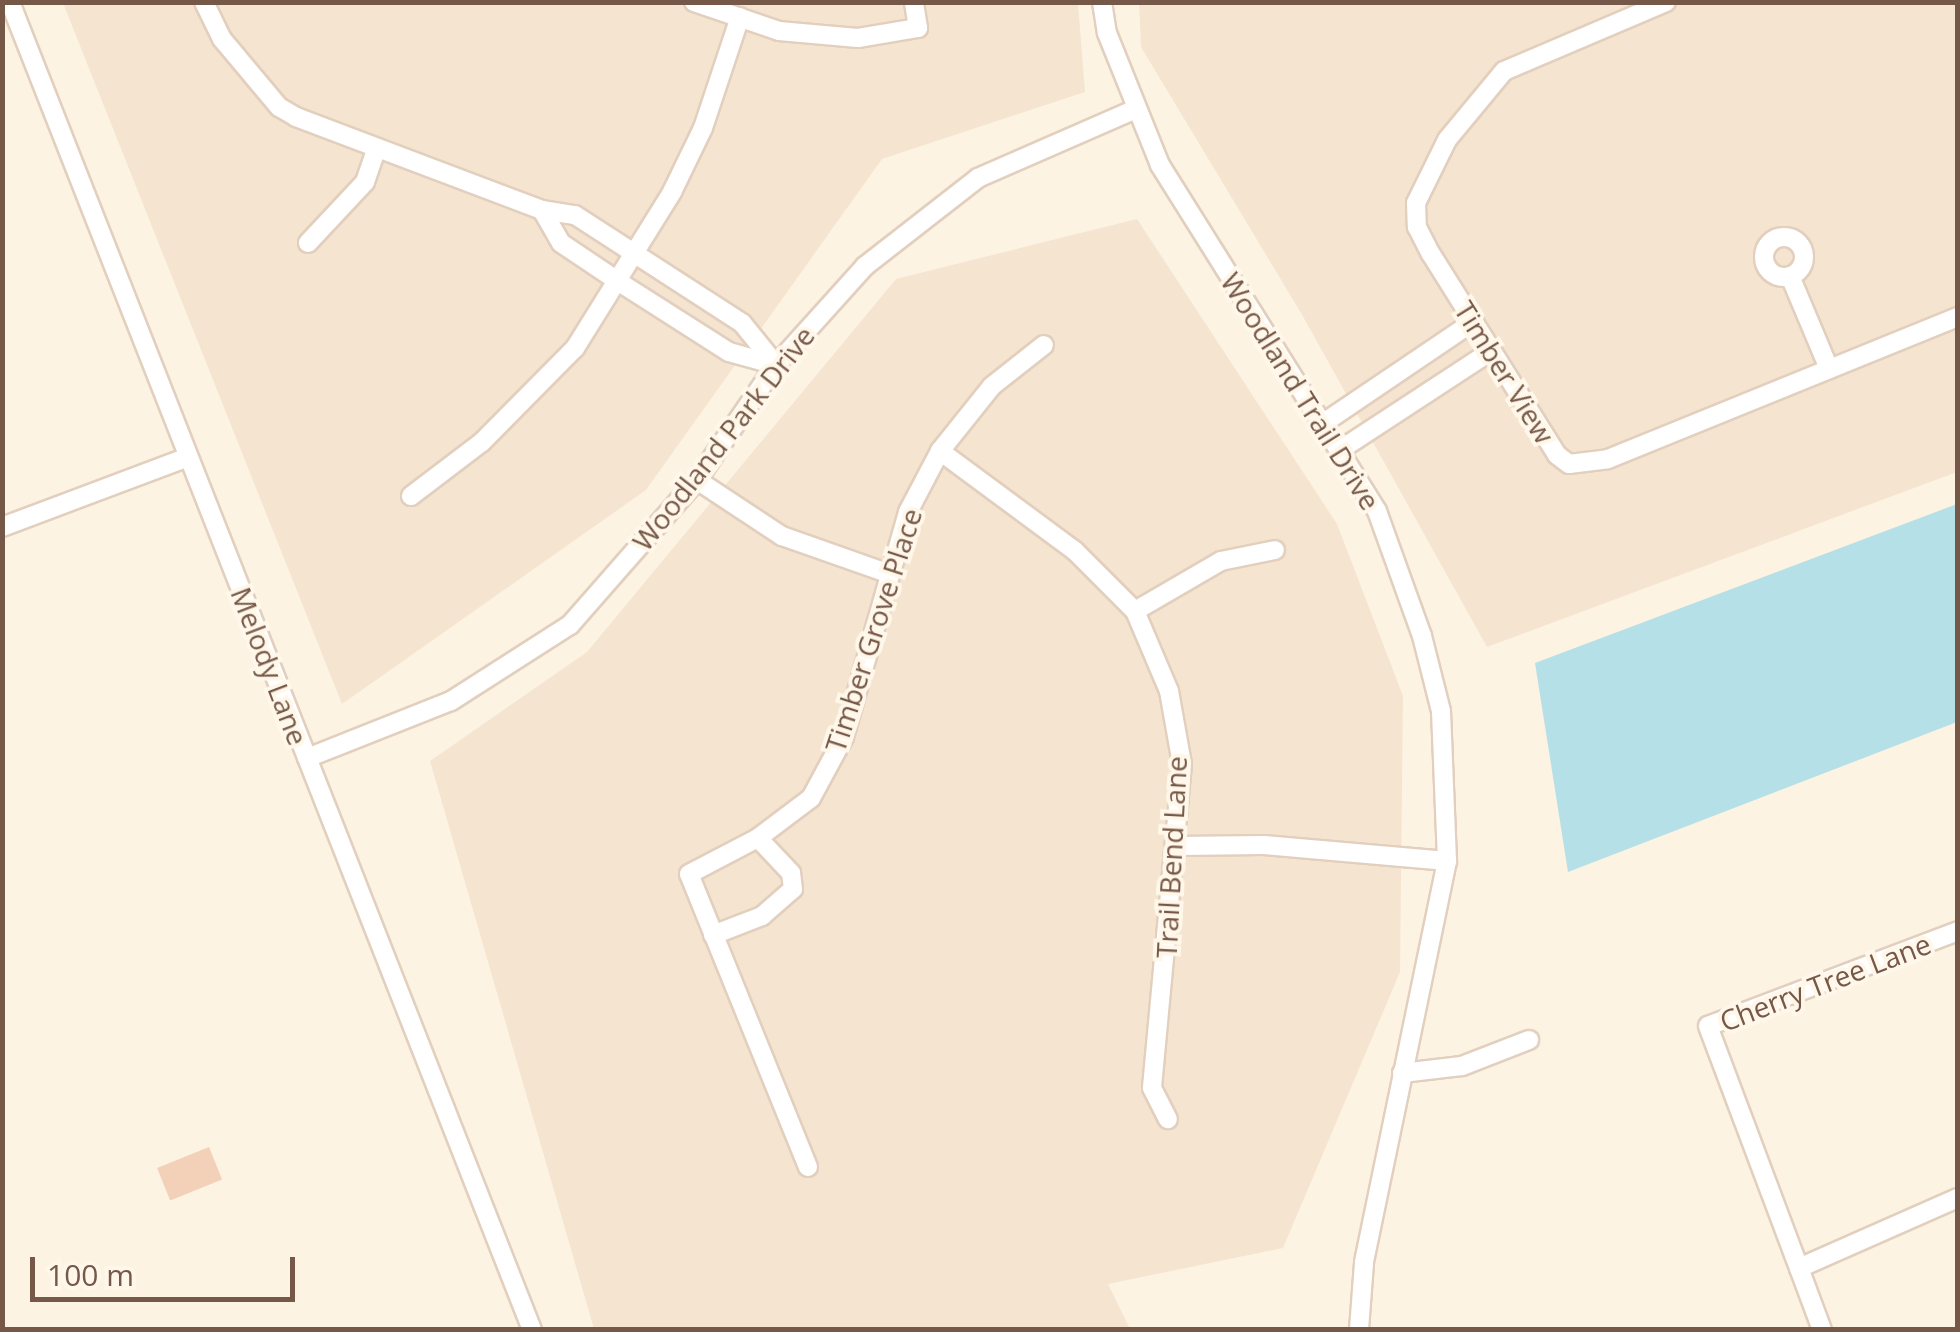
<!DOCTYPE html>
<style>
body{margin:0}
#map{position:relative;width:1960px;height:1332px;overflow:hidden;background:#fdf3e2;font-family:"Open Sans",sans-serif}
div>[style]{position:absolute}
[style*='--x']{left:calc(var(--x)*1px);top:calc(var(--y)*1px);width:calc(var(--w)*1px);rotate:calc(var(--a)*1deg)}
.residential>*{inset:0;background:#f5e5d0}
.water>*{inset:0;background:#b6e0e7}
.building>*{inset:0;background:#f3d1b9;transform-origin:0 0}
.roads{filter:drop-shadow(2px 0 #e2cfbe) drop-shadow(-2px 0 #e2cfbe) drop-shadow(0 2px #e2cfbe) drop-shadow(0 -2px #e2cfbe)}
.minor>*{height:18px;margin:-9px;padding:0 9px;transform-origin:9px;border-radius:9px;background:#fff}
.minor>.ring{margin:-9px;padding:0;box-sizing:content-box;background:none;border:18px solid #fff;border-radius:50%}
span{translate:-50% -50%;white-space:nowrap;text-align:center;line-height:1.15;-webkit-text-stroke:8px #fff7e9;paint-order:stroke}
.street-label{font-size:28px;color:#765848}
.frame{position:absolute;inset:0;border:5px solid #765848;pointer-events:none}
.scale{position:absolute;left:30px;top:1257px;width:265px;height:45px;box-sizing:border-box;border:5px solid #765848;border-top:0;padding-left:12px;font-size:30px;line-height:35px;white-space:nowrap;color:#765848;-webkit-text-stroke:8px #fff7e9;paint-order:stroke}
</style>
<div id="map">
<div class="residential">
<i style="clip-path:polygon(63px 3px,1078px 3px,1085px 92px,882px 159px,646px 490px,342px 704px)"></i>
<i style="clip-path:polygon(1139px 3px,1957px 3px,1957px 472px,1487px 647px,1301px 313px,1141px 47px)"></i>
<i style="clip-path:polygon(1137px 219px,1337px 524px,1403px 696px,1400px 972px,1283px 1248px,1108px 1284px,1130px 1329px,594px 1329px,430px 761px,587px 652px,896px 279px)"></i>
</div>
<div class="water">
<i style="clip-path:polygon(1957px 504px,1957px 722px,1568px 872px,1535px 663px)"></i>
</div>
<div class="building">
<i style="left:209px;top:1147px;width:35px;height:56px;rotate:68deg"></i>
</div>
<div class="roads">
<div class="minor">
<i style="--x:10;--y:2;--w:1427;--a:68.54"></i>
<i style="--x:204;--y:2;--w:41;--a:64.1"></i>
<i style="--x:222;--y:39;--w:89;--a:50"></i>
<i style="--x:279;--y:107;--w:20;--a:30"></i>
<i style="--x:296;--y:117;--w:263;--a:20.7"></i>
<i style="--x:542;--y:210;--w:33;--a:9"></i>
<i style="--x:575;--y:215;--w:199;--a:32.9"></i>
<i style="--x:742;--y:323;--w:54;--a:51"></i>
<i style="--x:694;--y:2;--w:90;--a:18.8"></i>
<i style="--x:779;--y:31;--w:79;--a:5.1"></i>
<i style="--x:858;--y:38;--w:61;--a:-9.5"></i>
<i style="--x:918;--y:28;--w:26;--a:-99"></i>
<i style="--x:1102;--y:2;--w:31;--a:81"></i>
<i style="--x:1107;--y:33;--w:142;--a:68.1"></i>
<i style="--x:1160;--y:165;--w:408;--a:57.9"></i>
<i style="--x:1377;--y:511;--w:133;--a:70.2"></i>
<i style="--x:1422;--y:636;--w:77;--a:75.8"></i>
<i style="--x:1441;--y:711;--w:150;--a:87.7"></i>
<i style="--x:1447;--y:861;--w:410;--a:101.7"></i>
<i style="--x:1364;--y:1263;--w:67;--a:94.3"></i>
<i style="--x:1666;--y:2;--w:176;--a:156.9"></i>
<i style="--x:1504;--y:71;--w:89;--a:129.6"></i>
<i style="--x:1447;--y:140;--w:70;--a:116.2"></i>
<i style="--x:1416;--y:203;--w:24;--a:88"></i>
<i style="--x:1417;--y:227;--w:30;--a:63"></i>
<i style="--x:1431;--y:254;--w:237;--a:57.9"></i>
<i style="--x:1557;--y:455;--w:15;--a:37"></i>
<i style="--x:1569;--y:464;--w:39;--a:-7"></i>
<i style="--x:1608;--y:459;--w:378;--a:-22.1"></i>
<i style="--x:542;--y:210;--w:38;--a:60"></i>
<i style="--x:561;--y:243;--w:70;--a:33.9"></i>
<i style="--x:619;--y:282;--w:130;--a:32.5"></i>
<i style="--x:729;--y:352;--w:49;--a:15.5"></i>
<i class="ring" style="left:1764px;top:237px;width:22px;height:22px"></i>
<i style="--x:308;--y:243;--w:83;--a:-46.9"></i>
<i style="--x:365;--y:182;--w:34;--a:-71"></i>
<i style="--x:1790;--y:276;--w:101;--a:67.2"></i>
<i style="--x:1325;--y:422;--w:180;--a:-34.1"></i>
<i style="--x:1343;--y:448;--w:177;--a:-33.2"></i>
<i style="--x:940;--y:451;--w:167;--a:36.5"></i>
<i style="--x:1074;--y:550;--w:86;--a:45"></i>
<i style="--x:1135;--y:611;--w:87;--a:67"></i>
<i style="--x:1169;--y:691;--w:74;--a:79.9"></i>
<i style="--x:1182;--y:764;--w:325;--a:95.3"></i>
<i style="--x:1152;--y:1088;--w:35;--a:63"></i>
<i style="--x:697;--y:480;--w:102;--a:33.4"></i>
<i style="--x:782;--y:536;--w:111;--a:19.4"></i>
<i style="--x:411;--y:496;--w:89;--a:-37.3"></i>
<i style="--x:482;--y:442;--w:132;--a:-45.3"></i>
<i style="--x:575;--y:348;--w:184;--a:-58.1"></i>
<i style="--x:672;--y:192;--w:71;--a:-64.2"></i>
<i style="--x:703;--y:128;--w:117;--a:-71.6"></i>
<i style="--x:2;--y:527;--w:199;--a:-20.6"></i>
<i style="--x:1135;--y:611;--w:99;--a:-30.2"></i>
<i style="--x:1221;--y:561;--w:55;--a:-11.5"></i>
<i style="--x:307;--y:758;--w:155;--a:-21.6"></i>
<i style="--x:451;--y:701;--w:141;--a:-32.6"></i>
<i style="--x:570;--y:625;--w:193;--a:-48.8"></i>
<i style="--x:697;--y:480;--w:140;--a:-55.5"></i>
<i style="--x:776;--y:365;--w:133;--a:-48"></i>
<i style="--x:865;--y:266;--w:143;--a:-37.9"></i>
<i style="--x:978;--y:178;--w:172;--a:-23.6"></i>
<i style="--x:1176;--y:846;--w:88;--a:-0.7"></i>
<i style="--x:1264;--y:845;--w:184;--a:5"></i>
<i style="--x:1958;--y:931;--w:267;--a:159.2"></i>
<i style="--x:1708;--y:1026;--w:259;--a:69.4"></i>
<i style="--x:1799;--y:1268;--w:174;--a:-23.8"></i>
<i style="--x:713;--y:935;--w:53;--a:-21.2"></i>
<i style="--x:762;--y:916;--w:41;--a:-41.1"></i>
<i style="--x:793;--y:889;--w:16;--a:-97"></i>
<i style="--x:791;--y:873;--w:48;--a:-133.3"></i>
<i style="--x:1402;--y:1073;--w:60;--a:-6.7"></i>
<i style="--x:1462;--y:1066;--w:72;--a:-21.2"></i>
<i style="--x:808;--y:1167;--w:316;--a:-112.1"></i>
<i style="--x:689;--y:874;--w:78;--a:-27.6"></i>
<i style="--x:758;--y:838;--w:66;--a:-37"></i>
<i style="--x:811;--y:798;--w:69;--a:-61.6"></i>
<i style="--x:844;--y:737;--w:234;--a:-74.1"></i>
<i style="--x:908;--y:512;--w:69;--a:-62.3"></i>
<i style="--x:940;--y:451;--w:83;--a:-51.3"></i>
<i style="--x:992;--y:386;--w:66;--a:-38.3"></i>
<i style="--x:1799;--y:1268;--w:66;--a:69.6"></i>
</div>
</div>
<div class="street-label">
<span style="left:1505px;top:372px;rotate:58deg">Timber View</span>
<span style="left:1301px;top:391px;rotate:58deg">Woodland Trail Drive</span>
<span style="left:723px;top:438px;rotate:-52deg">Woodland Park Drive</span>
<span style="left:873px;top:630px;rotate:-72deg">Timber Grove Place</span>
<span style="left:270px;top:666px;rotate:69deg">Melody Lane</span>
<span style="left:1171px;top:857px;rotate:-87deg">Trail Bend Lane</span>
<span style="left:1825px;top:982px;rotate:-21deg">Cherry Tree Lane</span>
</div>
<div class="frame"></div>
<div class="scale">100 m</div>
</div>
